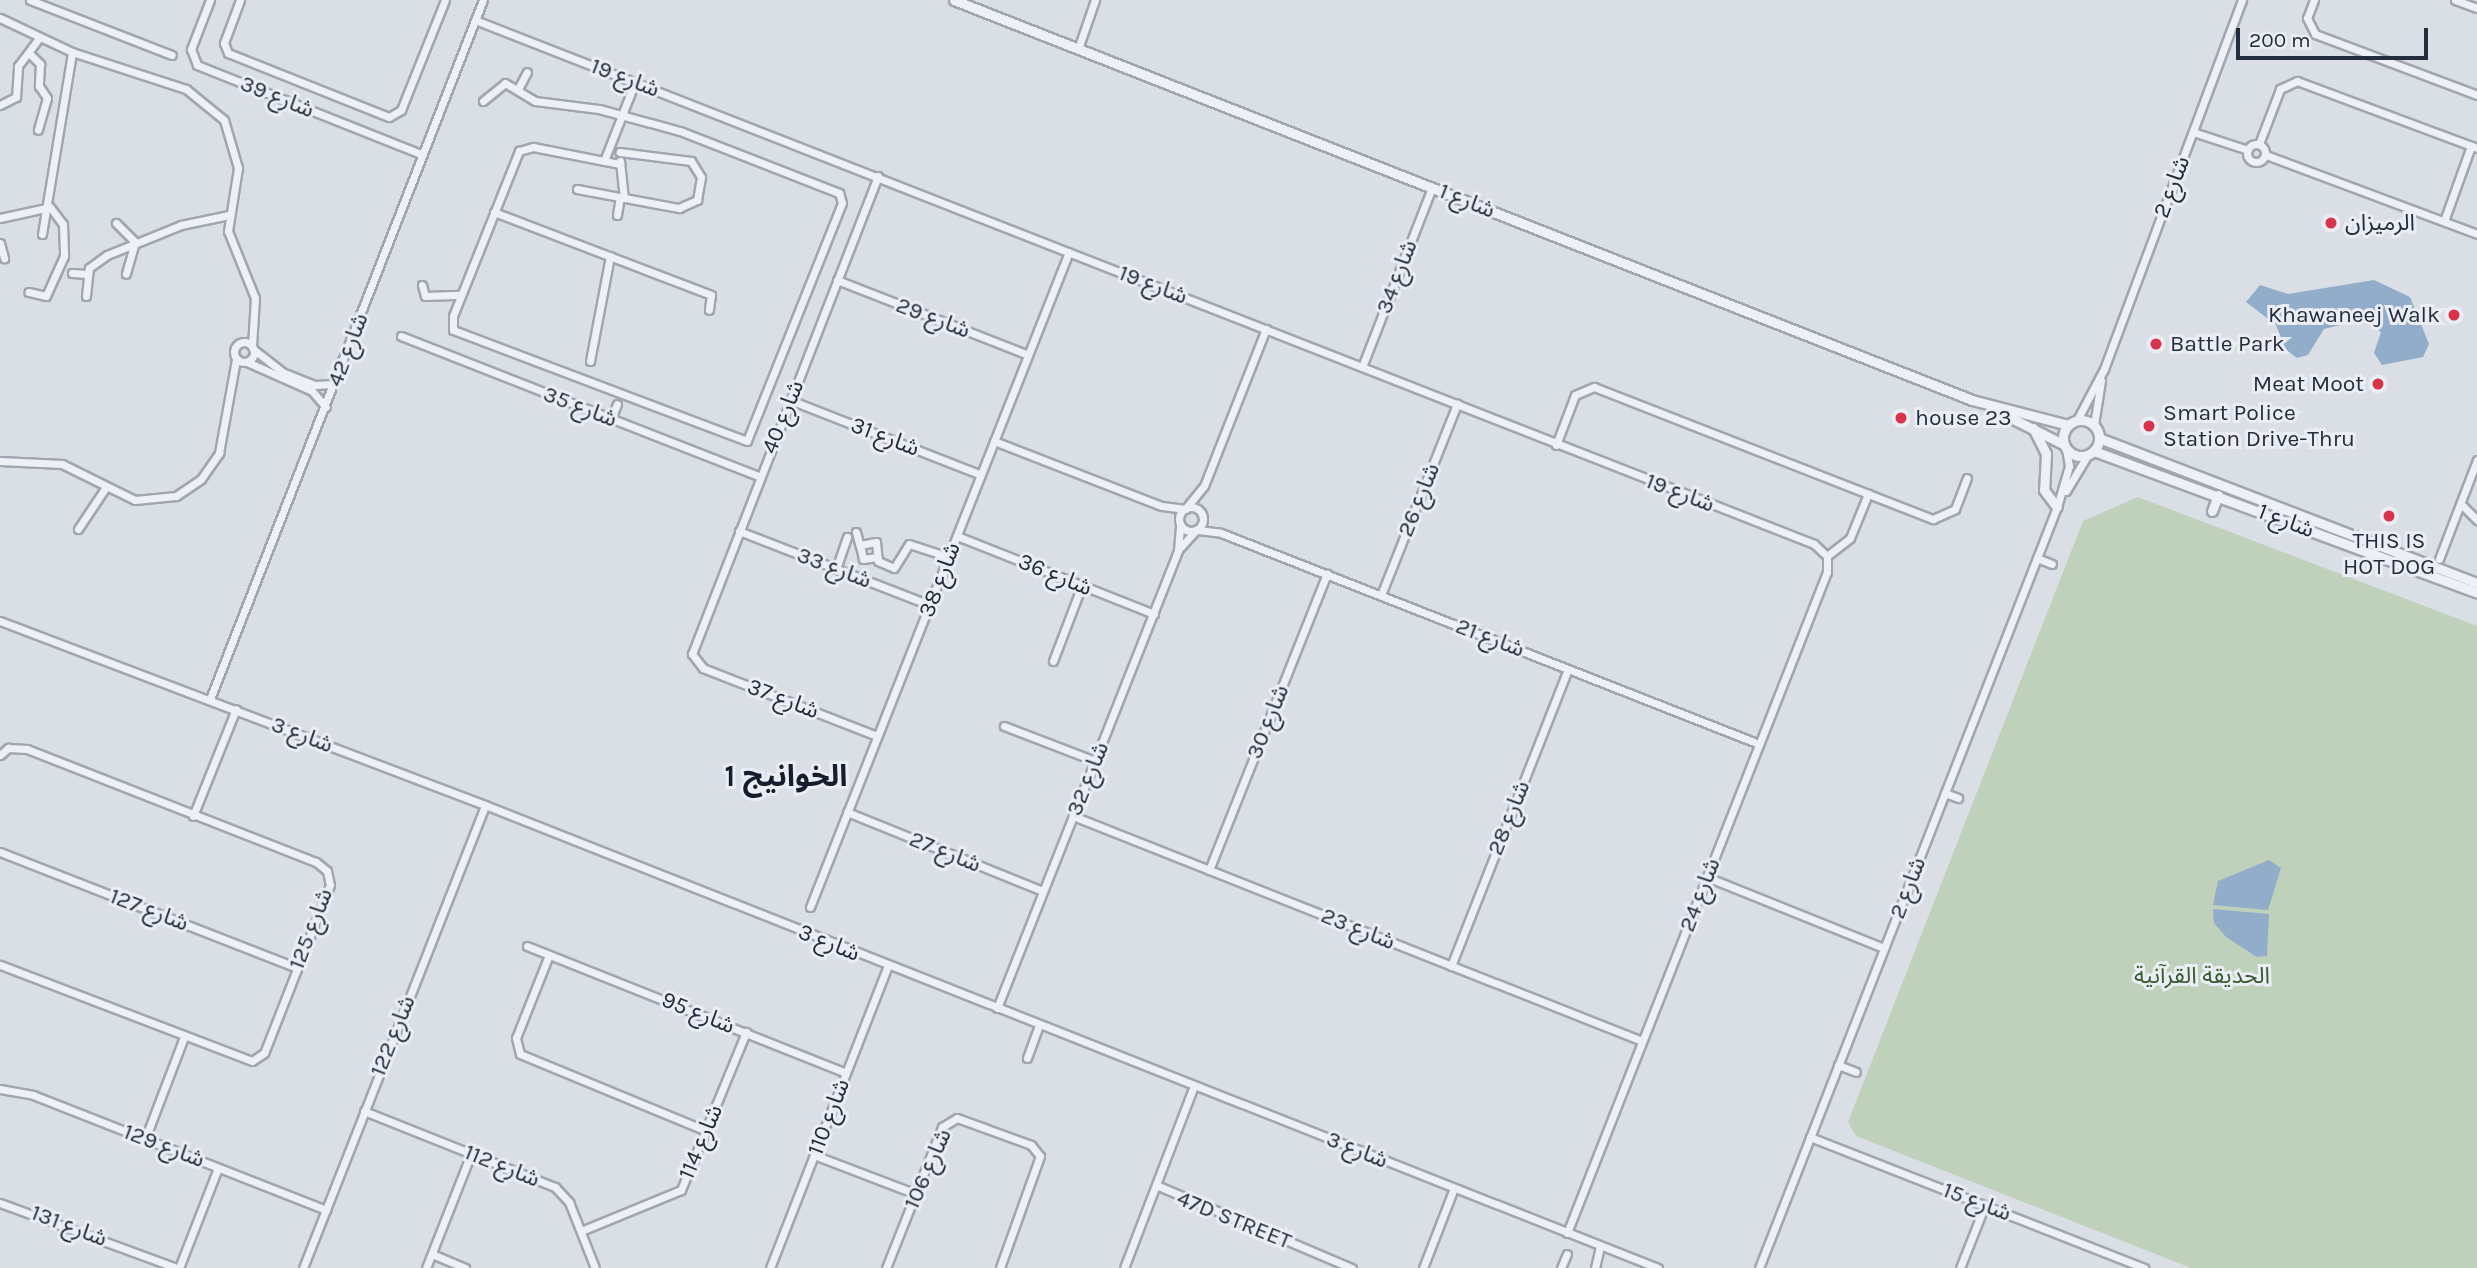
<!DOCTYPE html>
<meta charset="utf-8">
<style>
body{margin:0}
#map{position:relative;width:2477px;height:1268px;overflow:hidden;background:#dadfe6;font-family:Karla,"Noto Sans Arabic",sans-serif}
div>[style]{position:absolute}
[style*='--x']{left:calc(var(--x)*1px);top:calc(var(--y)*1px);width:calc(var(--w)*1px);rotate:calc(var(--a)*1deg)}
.green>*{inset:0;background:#c0d1bb}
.water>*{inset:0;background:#92adca}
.roads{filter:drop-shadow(2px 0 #a0a6b0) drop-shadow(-2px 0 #a0a6b0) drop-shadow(0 2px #a0a6b0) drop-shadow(0 -2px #a0a6b0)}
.minor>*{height:7px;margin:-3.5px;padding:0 3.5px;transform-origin:3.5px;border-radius:3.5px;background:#edf0f5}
.minor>.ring{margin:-3.5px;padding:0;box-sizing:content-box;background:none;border:7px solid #edf0f5;border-radius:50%}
.tertiary>*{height:9px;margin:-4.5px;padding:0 4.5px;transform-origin:4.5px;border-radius:4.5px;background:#edf0f5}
.tertiary>.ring{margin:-4.5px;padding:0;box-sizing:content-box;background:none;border:9px solid #edf0f5;border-radius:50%}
.dots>*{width:19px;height:19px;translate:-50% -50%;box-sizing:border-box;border:4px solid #eaeef4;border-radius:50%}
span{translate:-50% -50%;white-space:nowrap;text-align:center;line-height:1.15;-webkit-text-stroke:6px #eaeef4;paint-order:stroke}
.street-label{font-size:23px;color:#242d3d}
.poi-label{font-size:23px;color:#242d3d}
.left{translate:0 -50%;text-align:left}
.right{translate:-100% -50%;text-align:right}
.park-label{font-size:23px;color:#385a30}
.district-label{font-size:30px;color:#161e2e;font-weight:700}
.scale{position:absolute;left:2236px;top:28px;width:192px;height:32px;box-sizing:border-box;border:4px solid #242d3d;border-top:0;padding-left:9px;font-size:21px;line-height:24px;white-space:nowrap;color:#242d3d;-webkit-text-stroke:5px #eaeef4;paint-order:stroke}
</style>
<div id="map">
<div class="green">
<i style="clip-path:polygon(2138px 497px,2477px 626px,2477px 1268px,2191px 1268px,1856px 1136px,1848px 1122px,2083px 521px)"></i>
</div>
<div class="water">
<i style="clip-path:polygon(2374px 280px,2410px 297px,2429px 344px,2423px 357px,2382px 365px,2374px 353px,2381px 332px,2365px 319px,2324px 329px,2308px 355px,2297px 358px,2286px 350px,2276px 325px,2246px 302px,2260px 285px,2288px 294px)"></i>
<i style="clip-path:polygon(2269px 860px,2281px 868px,2268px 910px,2213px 905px,2218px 881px)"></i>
<i style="clip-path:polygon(2213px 909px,2269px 914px,2267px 956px,2257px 957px,2226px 937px,2214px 923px)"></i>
</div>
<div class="roads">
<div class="minor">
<i style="--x:30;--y:0;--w:152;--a:21.2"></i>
<i style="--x:210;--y:0;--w:53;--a:111.2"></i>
<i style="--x:191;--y:49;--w:17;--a:69"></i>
<i style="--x:197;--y:65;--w:243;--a:21.7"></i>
<i style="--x:240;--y:0;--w:46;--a:110.4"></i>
<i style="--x:224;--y:43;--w:11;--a:68"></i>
<i style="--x:228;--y:53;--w:173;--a:21.7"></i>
<i style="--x:389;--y:117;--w:14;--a:-30"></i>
<i style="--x:401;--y:110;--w:118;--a:-68.2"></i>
<i style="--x:2314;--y:0;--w:19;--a:111"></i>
<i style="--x:2307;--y:18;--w:18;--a:63"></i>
<i style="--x:2315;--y:34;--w:173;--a:20.6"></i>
<i style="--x:2455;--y:0;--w:23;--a:20"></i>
<i style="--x:0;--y:18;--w:80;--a:25.3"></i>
<i style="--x:72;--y:52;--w:120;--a:18"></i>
<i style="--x:186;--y:89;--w:49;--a:39.2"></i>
<i style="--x:224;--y:120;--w:50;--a:73.7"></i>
<i style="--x:238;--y:168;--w:64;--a:99"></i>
<i style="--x:228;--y:231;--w:72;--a:68.1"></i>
<i style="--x:255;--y:298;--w:48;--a:93.6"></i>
<i style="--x:475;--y:20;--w:1438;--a:21.37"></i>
<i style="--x:1814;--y:544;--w:18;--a:43"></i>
<i style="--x:1078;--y:49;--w:52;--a:-70.9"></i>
<i style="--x:29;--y:53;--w:16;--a:45"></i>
<i style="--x:40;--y:64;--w:22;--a:93"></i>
<i style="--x:39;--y:86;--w:14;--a:56"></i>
<i style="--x:47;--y:98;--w:33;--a:106"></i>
<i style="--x:518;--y:89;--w:19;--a:-62"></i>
<i style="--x:483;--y:101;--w:28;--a:-39"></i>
<i style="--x:505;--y:83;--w:35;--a:31"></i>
<i style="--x:535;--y:101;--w:64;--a:7.1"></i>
<i style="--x:599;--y:109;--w:84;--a:15.2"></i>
<i style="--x:680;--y:131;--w:171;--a:21.3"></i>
<i style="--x:839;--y:193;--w:10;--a:73"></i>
<i style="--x:842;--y:203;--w:256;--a:111.8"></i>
<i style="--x:747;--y:441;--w:314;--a:-159.3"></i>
<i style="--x:453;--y:330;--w:14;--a:-90"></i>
<i style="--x:453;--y:316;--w:178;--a:-68.2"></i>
<i style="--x:519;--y:151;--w:15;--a:-16"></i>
<i style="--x:533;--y:147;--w:89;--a:11.1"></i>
<i style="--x:0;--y:105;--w:18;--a:-27"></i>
<i style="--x:16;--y:97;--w:31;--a:-86"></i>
<i style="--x:18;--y:66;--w:36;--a:-53"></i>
<i style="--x:2193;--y:132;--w:58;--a:18.1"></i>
<i class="ring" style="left:2247px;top:144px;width:11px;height:11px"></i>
<i style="--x:2259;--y:144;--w:59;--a:-69.1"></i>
<i style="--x:2280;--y:89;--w:19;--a:-25"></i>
<i style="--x:2297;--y:81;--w:192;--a:20.4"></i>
<i style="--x:2266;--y:155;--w:225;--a:20.5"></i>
<i style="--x:604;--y:161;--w:85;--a:-68.6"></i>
<i style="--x:620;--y:161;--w:37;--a:84"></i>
<i style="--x:577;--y:189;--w:104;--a:10.6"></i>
<i style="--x:679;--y:208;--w:20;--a:-24"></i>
<i style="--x:697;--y:200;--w:23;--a:-80"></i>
<i style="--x:701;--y:177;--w:19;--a:-122"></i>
<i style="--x:691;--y:161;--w:72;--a:-172.8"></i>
<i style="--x:494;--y:212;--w:232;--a:20.9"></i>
<i style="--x:711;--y:295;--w:15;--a:98"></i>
<i style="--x:617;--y:215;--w:18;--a:-81"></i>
<i style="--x:0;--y:218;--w:51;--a:-12.4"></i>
<i style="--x:50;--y:207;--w:21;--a:53"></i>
<i style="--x:63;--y:224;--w:32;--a:88"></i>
<i style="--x:64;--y:256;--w:44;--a:114.2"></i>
<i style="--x:46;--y:296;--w:18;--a:-167"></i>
<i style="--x:2444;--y:221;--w:80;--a:-70.2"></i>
<i style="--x:116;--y:223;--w:27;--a:45"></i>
<i style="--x:135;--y:242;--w:33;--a:106"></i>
<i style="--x:42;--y:234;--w:184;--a:-80.6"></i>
<i style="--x:0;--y:243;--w:16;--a:75"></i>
<i style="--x:72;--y:273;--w:16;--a:4"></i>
<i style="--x:837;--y:280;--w:205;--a:21.4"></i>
<i style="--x:422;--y:285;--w:11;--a:75"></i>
<i style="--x:425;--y:296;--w:36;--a:-2"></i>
<i style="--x:86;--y:296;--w:28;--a:-84"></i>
<i style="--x:89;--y:268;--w:22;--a:-36"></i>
<i style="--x:107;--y:255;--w:80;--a:-22.1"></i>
<i style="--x:181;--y:225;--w:49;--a:-11.8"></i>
<i style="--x:401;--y:336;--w:386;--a:21.4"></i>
<i class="ring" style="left:234px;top:342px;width:13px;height:13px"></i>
<i style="--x:253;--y:349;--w:37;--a:38"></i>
<i style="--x:282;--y:372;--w:35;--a:22"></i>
<i style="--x:314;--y:385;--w:20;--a:-3"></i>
<i style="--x:590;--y:361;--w:107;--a:-79.2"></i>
<i style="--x:247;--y:362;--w:71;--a:24"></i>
<i style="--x:312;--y:391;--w:21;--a:49"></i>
<i style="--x:1362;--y:367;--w:193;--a:-68.7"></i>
<i style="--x:790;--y:400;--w:205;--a:21.4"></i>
<i style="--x:611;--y:419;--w:16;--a:-68"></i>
<i style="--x:2077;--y:420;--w:58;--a:-62.1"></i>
<i style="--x:2104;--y:369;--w:394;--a:-69.5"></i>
<i style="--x:2094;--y:425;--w:45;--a:-81"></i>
<i style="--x:994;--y:441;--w:180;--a:21.2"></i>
<i style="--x:1162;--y:506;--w:24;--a:7"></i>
<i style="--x:1556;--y:445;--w:53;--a:-69.2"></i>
<i style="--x:1575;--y:395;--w:21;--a:-23"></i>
<i style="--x:1594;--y:387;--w:364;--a:21.3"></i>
<i style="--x:1933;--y:519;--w:24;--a:-24"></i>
<i style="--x:1955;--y:509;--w:33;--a:-69"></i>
<i style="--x:0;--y:461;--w:62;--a:2.8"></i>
<i style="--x:62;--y:464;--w:81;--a:26.3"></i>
<i style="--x:135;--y:500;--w:41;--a:-5.6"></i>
<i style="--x:176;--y:496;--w:30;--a:-34"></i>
<i style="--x:201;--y:479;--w:32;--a:-55"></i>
<i style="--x:219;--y:453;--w:96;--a:-79.7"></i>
<i style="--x:2066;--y:491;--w:41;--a:-59"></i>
<i style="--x:2461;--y:504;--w:23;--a:45"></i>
<i class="ring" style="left:1179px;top:507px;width:17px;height:17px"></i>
<i style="--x:1186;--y:508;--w:28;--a:-51"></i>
<i style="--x:1204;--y:486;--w:169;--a:-68.5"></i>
<i style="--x:78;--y:529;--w:50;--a:-56.3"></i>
<i style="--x:1198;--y:530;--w:23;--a:7"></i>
<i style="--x:1221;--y:533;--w:578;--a:21.41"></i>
<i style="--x:739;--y:531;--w:205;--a:21.2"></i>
<i style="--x:856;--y:532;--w:16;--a:75"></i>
<i style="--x:957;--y:536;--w:212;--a:21.6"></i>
<i style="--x:1179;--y:549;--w:24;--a:-48"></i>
<i style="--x:1827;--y:556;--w:29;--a:-38"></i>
<i style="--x:1850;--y:538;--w:48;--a:-67.8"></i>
<i style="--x:877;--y:557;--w:14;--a:172"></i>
<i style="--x:863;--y:559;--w:14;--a:-102"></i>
<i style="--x:860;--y:545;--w:16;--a:-11"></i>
<i style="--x:876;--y:542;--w:19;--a:84"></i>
<i style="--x:878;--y:561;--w:17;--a:24"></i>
<i style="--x:894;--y:568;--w:28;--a:-58"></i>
<i style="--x:909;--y:544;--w:42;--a:18"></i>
<i style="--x:2037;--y:558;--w:16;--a:22"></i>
<i style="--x:2439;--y:559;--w:106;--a:-69"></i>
<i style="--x:836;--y:569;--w:34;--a:-71"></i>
<i style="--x:1381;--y:595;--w:206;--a:-68.3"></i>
<i style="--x:0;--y:621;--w:519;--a:20.78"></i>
<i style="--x:485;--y:805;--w:1261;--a:21.54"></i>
<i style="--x:1053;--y:661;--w:81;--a:-69.1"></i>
<i style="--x:210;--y:699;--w:750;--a:-68.67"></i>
<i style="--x:1004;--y:726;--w:97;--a:21"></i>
<i style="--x:877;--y:736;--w:187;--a:-158.7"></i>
<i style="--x:703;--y:668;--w:18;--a:-128"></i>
<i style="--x:692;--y:654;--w:513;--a:-68.74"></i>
<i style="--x:0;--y:755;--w:11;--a:-41"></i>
<i style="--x:8;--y:748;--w:19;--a:3"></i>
<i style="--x:27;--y:749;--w:310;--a:21.4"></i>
<i style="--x:316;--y:862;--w:14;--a:39"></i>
<i style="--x:327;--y:871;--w:14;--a:78"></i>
<i style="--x:330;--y:885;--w:180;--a:111.4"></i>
<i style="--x:264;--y:1053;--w:14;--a:146"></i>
<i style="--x:252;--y:1061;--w:270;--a:-159.1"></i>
<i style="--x:1945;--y:793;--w:14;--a:21"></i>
<i style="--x:847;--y:812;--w:211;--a:22"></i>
<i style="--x:193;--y:816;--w:115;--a:-68.1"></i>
<i style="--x:1073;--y:816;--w:612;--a:21.58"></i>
<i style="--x:0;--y:852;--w:319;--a:21.3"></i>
<i style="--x:1209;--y:870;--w:319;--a:-68.3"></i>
<i style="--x:1707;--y:877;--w:191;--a:21.9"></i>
<i style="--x:810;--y:907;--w:704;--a:-68.43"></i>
<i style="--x:527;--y:946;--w:343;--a:21.7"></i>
<i style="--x:549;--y:955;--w:89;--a:111.7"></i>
<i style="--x:516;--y:1038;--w:16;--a:76"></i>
<i style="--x:520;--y:1054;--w:202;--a:22.4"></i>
<i style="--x:1451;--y:966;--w:319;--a:-68.5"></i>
<i style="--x:997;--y:1008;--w:492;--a:-68.4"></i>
<i style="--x:1178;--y:550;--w:25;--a:-85"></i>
<i style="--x:1027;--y:1058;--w:35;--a:-70"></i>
<i style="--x:1838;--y:1065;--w:19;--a:21"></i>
<i style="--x:0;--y:1089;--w:34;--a:10"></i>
<i style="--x:33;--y:1095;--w:315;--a:21.4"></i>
<i style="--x:364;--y:1111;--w:206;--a:21.7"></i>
<i style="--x:555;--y:1187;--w:21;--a:47"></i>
<i style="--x:569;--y:1202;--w:71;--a:68.5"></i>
<i style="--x:1810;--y:1137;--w:359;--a:21.4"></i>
<i style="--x:145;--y:1139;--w:109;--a:-69.1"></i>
<i style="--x:814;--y:1155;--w:109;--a:20.9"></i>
<i style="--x:1156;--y:1185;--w:213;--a:23"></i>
<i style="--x:0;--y:1203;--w:189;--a:20.2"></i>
<i style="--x:581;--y:1231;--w:108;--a:-22.3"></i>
<i style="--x:681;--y:1190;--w:171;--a:-67.6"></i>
<i style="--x:1567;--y:1233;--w:710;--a:-68.53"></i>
<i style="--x:1827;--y:572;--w:16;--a:-90"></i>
<i style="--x:432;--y:1254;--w:36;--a:23"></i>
<i style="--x:179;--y:1268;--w:107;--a:-68.7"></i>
<i style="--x:303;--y:1268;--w:497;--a:-68.5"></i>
<i style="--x:426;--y:1268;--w:123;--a:-68.5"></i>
<i style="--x:770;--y:1268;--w:324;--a:-68.7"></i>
<i style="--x:886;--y:1268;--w:152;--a:-68.3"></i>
<i style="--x:942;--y:1127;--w:17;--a:-31"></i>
<i style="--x:957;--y:1118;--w:79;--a:20"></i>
<i style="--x:1031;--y:1145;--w:14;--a:51"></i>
<i style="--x:1040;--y:1156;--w:119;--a:109.7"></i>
<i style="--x:1124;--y:1268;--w:195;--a:-69"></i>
<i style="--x:1423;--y:1268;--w:86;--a:-68.8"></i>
<i style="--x:1561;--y:1268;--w:15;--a:-67"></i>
<i style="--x:1595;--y:1268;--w:23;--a:-77"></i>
<i style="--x:1759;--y:1268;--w:817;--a:-68.62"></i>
<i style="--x:2057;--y:507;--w:43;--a:-73.7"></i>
<i style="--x:2069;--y:466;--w:17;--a:-100"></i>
<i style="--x:1960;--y:1268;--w:68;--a:-68.4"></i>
</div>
<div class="tertiary">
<i style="--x:954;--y:0;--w:1094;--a:21.45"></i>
<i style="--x:1972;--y:400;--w:99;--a:14.6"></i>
<i style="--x:2007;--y:416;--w:63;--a:26.6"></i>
<i class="ring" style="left:2063px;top:420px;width:27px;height:27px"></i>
<i style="--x:2033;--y:428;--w:29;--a:63"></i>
<i style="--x:2046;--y:454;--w:36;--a:93"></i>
<i style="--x:2044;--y:490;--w:21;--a:53"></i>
<i style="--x:2099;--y:438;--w:405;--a:21"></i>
<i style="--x:2094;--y:451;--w:408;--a:20.3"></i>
<i style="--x:2212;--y:511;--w:17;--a:-69"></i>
</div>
</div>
<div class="dots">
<i style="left:2331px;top:223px;background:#d8334b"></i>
<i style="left:2454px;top:315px;background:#d8334b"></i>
<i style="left:2156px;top:344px;background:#d8334b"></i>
<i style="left:2378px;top:384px;background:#d8334b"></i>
<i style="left:1901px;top:418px;background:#d8334b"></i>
<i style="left:2149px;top:426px;background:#d8334b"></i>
<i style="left:2389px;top:516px;background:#d8334b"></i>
</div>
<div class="street-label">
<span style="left:625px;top:78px;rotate:21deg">شارع 19</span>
<span style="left:277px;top:97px;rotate:22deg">شارع 39</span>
<span style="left:2172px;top:187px;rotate:-69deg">شارع 2</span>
<span style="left:1467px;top:201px;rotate:22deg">شارع 1</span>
<span style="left:1397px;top:277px;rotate:-69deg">شارع 34</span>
<span style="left:1153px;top:285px;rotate:21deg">شارع 19</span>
<span style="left:933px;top:318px;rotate:21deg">شارع 29</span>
<span style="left:348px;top:350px;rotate:-69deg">شارع 42</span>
<span style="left:580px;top:407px;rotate:21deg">شارع 35</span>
<span style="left:783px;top:417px;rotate:-68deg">شارع 40</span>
<span style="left:885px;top:437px;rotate:21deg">شارع 31</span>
<span style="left:1680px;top:493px;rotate:21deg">شارع 19</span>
<span style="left:1419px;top:500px;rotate:-68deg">شارع 26</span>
<span style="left:2286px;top:521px;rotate:21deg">شارع 1</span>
<span style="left:834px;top:568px;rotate:21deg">شارع 33</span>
<span style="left:1055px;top:575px;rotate:22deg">شارع 36</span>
<span style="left:940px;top:580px;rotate:-69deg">شارع 38</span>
<span style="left:1490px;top:638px;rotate:21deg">شارع 21</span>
<span style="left:783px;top:699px;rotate:21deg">شارع 37</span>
<span style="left:1268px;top:722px;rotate:-68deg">شارع 30</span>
<span style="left:302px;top:735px;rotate:21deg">شارع 3</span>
<span style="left:1088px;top:779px;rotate:-68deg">شارع 32</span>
<span style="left:1509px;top:818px;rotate:-68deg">شارع 28</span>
<span style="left:945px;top:852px;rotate:22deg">شارع 27</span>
<span style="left:1908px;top:888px;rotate:-69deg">شارع 2</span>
<span style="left:1700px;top:895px;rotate:-69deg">شارع 24</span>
<span style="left:149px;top:910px;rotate:21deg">شارع 127</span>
<span style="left:311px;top:929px;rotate:-69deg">شارع 125</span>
<span style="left:1358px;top:929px;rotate:22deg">شارع 23</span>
<span style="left:829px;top:943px;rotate:22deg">شارع 3</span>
<span style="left:698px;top:1013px;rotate:22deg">شارع 95</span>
<span style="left:393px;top:1036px;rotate:-68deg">شارع 122</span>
<span style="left:829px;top:1117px;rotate:-69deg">شارع 110</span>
<span style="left:701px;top:1142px;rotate:-67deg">شارع 114</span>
<span style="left:164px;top:1146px;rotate:21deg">شارع 129</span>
<span style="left:1357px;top:1150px;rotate:22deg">شارع 3</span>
<span style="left:502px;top:1166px;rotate:22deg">شارع 112</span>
<span style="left:928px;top:1169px;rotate:-66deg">شارع 106</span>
<span style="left:1977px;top:1202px;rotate:21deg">شارع 15</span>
<span style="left:1234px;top:1220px;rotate:22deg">47D STREET</span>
<span style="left:69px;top:1226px;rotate:21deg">شارع 131</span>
</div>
<div class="poi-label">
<span class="left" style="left:2345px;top:223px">الرميزان</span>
<span class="right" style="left:2440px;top:315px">Khawaneej Walk</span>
<span class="left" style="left:2170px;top:344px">Battle Park</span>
<span class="right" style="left:2364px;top:384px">Meat Moot</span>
<span class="left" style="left:2163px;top:426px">Smart Police<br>Station Drive-Thru</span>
<span class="left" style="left:1915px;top:418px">house 23</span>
<span style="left:2389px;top:554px">THIS IS<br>HOT DOG</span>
</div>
<div class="park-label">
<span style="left:2202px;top:976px">الحديقة القرآنية</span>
</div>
<div class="district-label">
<span style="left:786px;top:776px">الخوانيج 1</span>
</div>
<div class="scale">200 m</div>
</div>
